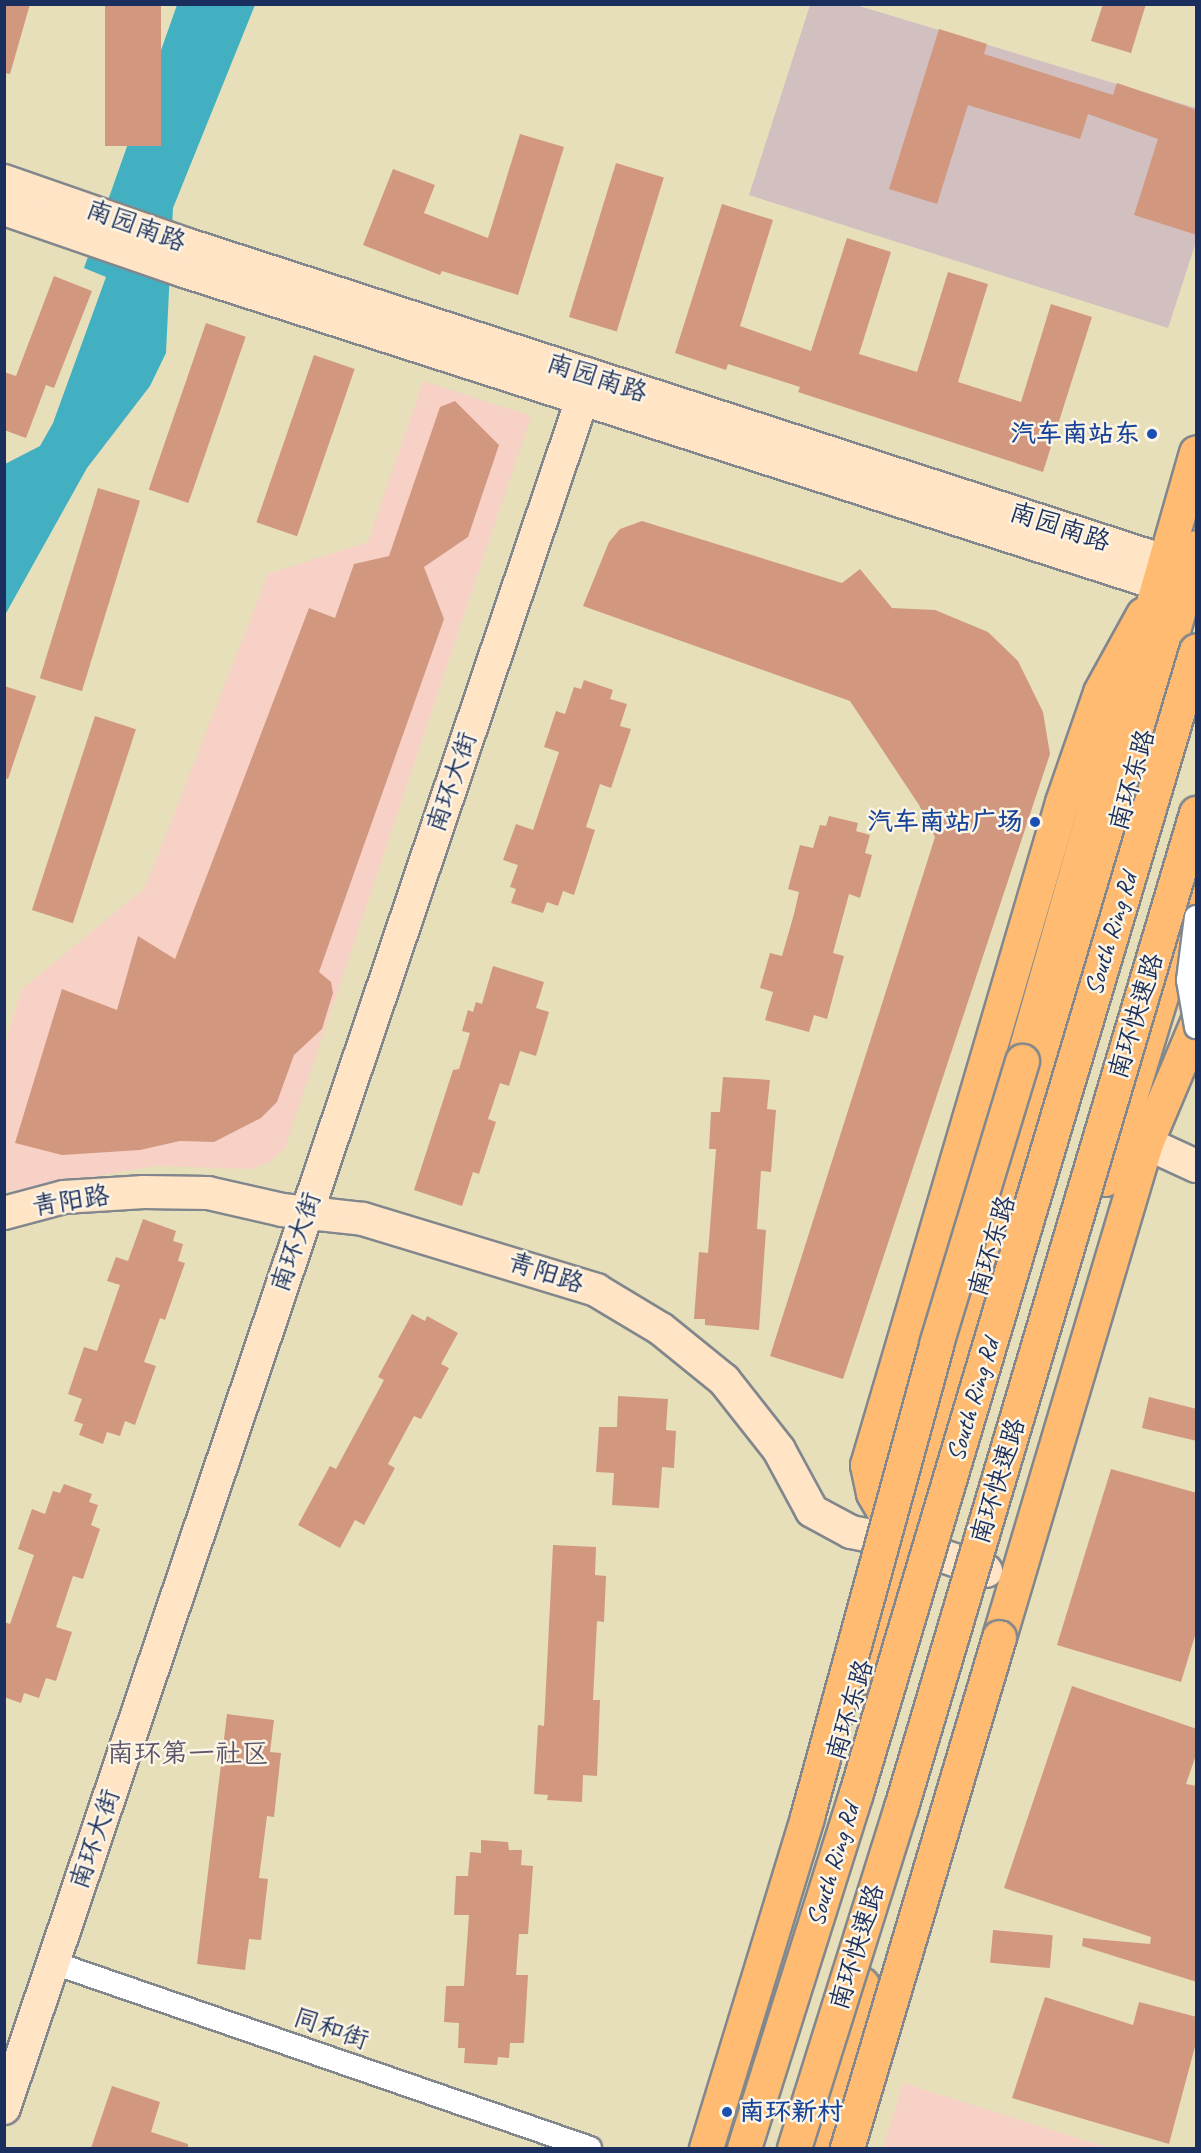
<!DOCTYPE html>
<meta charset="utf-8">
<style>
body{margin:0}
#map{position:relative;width:1201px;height:2153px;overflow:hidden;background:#e7dfba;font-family:Caveat,"LXGW WenKai TC",sans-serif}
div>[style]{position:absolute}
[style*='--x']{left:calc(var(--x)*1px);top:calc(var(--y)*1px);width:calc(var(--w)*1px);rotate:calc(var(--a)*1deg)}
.built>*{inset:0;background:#f7d1c6}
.industrial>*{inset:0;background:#d2bfbf}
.water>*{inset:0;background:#43b0c1}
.building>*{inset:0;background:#d1987f;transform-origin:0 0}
.roads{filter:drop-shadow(2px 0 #81878c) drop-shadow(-2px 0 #81878c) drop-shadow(0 2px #81878c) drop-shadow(0 -2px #81878c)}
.street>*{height:22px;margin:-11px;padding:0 11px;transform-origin:11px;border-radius:11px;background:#fff}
.secondary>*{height:32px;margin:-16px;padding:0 16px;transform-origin:16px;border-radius:16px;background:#ffe4c6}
.primary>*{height:33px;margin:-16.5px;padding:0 16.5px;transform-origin:16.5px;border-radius:16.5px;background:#febb71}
.highway>*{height:33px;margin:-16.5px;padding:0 16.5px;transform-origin:16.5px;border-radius:16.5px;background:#febb71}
.bridges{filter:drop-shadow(2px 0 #81878c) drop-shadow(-2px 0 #81878c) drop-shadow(0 2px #81878c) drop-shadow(0 -2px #81878c)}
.street-bridge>*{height:22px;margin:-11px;padding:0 11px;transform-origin:11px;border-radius:11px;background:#fff}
.highway-bridge>*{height:33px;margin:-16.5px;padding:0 16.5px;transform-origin:16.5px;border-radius:16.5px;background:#febb71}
.dots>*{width:16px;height:16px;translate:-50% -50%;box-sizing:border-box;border:3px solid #fcf5e5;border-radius:50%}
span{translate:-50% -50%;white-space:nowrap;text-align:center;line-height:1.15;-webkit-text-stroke:5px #fcf5e5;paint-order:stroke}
.street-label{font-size:26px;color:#1b2f5e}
.transit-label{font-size:26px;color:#164399;font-weight:700}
.right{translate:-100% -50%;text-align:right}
.left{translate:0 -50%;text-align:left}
.neighbourhood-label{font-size:27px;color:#5b546a}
.frame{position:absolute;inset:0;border:6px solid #1b2f5e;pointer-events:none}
</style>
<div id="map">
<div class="built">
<i style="clip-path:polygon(423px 381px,531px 416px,285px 1148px,268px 1163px,253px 1169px,156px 1166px,5px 1192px,5px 1043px,22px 989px,145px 888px,268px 574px,368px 542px)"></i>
<i style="clip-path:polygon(903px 2083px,1109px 2148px,883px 2148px)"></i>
</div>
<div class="industrial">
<i style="clip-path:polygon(810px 5px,856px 5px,1196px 108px,1196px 242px,1168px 328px,749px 195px)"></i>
</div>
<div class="water">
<i style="clip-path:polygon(177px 5px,255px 5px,173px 208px,166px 353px,150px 386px,87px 468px,5px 615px,5px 464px,40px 446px,53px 423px,106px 277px,84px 268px)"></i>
</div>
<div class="building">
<i style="clip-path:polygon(4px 4px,30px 4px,10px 74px,4px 73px)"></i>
<i style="left:105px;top:4px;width:56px;height:142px"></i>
<i style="clip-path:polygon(1103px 4px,1146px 4px,1131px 53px,1091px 41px)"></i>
<i style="clip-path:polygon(939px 29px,987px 44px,984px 54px,1113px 95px,1117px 83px,1197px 110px,1197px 235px,1134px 215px,1158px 139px,1088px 114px,1080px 139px,968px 105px,937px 204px,889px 189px)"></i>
<i style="clip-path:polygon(520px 134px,564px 147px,518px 295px,442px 271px,440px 275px,363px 245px,393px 169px,435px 185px,424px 213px,488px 238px)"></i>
<i style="left:616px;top:163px;width:50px;height:161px;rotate:17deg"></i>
<i style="clip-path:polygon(722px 204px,773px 220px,740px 326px,811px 351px,847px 238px,891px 252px,859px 354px,917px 372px,948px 272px,988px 284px,958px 382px,1021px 402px,1051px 304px,1092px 317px,1043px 472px,798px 392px,800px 387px,728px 364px,726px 370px,675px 353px)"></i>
<i style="clip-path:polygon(54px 276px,92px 291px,54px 388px,46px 385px,26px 438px,4px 430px,4px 372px,16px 376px)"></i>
<i style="left:206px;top:323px;width:42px;height:176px;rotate:19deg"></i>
<i style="left:314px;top:355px;width:43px;height:177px;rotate:19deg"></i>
<i style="clip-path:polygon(455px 401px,499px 445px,468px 537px,424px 567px,444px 619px,319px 972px,331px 982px,333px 993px,322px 1029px,294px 1055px,277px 1102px,261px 1118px,214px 1142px,180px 1141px,140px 1150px,62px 1155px,15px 1143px,62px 989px,117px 1010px,138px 936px,175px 959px,309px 608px,335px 618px,354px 564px,389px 556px,440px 407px)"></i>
<i style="left:98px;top:488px;width:44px;height:199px;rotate:17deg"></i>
<i style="clip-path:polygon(642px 521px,842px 583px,860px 569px,892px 608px,935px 610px,988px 632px,1018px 661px,1043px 712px,1050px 754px,843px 1379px,770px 1356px,935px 837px,919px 805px,850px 701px,583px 606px,609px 542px,620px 529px)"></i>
<i style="clip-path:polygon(584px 680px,613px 690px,610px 699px,627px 704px,620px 726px,631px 729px,611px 788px,600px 784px,586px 827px,595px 830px,574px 895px,563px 891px,558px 906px,547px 902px,543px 913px,511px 903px,516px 889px,510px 887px,518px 865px,503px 860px,516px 824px,533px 830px,559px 752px,544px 747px,556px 711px,565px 714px,574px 687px,581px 689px)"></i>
<i style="clip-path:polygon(4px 686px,36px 696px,8px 779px,4px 778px)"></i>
<i style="left:95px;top:716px;width:43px;height:204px;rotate:18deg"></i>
<i style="clip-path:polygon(829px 816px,858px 823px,856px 831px,870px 835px,865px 853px,872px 855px,860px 898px,849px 894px,833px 953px,844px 956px,827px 1019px,814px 1015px,809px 1032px,765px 1020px,773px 992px,760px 988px,770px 953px,782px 956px,794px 914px,799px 892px,788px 889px,800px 845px,813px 848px,820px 825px,826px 826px)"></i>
<i style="clip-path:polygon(493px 966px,544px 982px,536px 1008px,549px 1012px,536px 1056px,520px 1051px,509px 1086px,500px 1083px,488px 1119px,496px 1122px,479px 1174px,473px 1172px,462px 1206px,414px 1190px,453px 1070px,459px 1069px,470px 1033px,462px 1031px,468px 1010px,473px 1012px,476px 1002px,482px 1004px)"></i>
<i style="clip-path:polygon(723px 1077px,770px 1080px,767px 1109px,776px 1110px,771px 1172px,761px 1171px,757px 1229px,766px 1230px,759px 1330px,705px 1325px,705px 1319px,694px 1319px,699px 1252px,708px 1253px,716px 1149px,709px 1149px,711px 1112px,720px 1112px)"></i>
<i style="clip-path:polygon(143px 1219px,176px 1231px,173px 1241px,183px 1244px,178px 1261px,185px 1263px,165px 1320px,160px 1318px,144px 1362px,156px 1366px,135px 1425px,125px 1421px,120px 1436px,107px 1432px,103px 1444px,79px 1435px,83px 1424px,74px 1421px,82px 1399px,68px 1394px,84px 1347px,97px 1351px,120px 1285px,107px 1281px,116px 1257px,128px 1261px)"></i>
<i style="clip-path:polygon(412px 1314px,425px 1321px,427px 1316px,458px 1333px,441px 1364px,449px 1368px,421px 1419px,414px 1416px,388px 1464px,395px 1468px,364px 1525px,355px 1520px,340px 1548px,298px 1525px,330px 1466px,336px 1469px,384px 1380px,378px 1377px)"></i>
<i style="clip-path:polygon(618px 1396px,668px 1399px,666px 1430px,676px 1431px,674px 1468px,662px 1467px,659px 1508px,612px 1505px,614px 1473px,596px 1472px,599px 1427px,617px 1427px)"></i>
<i style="clip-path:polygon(1149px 1397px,1197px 1409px,1197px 1441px,1142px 1428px)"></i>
<i style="clip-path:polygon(1111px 1469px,1197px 1493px,1197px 1629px,1181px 1682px,1057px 1645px)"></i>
<i style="clip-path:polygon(64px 1484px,92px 1494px,89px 1502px,98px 1505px,91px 1525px,100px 1529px,83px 1579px,73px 1576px,56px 1627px,72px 1632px,56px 1681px,46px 1678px,39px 1698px,24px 1693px,21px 1703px,4px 1697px,4px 1622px,10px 1624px,34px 1555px,18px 1549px,32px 1509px,45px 1514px,53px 1491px,60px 1493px)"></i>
<i style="clip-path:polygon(553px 1545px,596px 1547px,595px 1575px,606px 1576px,604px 1622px,597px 1621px,593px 1700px,600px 1700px,597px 1776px,583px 1775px,582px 1802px,547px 1800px,548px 1795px,534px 1794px,538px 1725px,544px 1726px)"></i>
<i style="clip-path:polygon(1072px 1686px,1197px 1729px,1197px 1752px,1186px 1784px,1197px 1786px,1197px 1982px,1082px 1946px,1083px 1938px,1150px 1944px,1151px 1937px,1004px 1888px)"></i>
<i style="clip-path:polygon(227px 1714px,274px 1720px,270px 1752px,281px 1753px,274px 1817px,267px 1816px,259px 1878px,268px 1879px,261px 1940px,249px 1939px,245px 1970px,197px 1964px)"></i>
<i style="clip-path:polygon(481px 1840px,508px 1842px,509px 1850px,522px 1850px,521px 1865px,533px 1866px,528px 1934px,519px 1934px,516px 1975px,528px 1975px,524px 2043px,510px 2043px,509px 2058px,498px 2057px,497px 2065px,464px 2063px,465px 2048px,458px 2048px,459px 2023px,444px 2022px,446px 1986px,464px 1986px,469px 1915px,454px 1915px,456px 1876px,468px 1876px,470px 1852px,481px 1853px)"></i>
<i style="left:993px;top:1930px;width:60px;height:33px;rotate:5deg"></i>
<i style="clip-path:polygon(1045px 1997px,1133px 2025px,1139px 2002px,1197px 2017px,1197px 2039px,1169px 2144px,1012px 2098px)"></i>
<i style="clip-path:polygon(112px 2086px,160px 2102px,151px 2132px,188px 2144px,188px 2148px,91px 2148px)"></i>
</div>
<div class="roads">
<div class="street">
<i style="--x:54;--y:1963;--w:567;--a:19.04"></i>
</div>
<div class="secondary">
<i style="--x:4;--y:181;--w:192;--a:19.2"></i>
<i style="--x:185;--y:244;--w:1055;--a:17.94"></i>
<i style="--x:4;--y:209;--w:190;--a:19"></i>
<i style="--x:184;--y:271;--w:1050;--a:17.8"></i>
<i style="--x:1146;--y:1143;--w:55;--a:24.7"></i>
<i style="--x:4;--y:1213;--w:62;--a:-14.9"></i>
<i style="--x:64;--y:1197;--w:80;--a:-3.6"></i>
<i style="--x:144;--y:1192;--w:64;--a:0.9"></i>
<i style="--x:208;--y:1193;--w:76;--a:12.9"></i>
<i style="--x:282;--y:1210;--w:81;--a:6.3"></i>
<i style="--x:363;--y:1219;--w:244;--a:16.9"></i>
<i style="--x:596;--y:1290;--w:76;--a:31"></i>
<i style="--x:661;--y:1329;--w:81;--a:39"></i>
<i style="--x:724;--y:1380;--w:89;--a:51.8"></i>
<i style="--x:779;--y:1450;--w:69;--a:61.6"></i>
<i style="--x:812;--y:1511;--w:44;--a:28.3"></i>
<i style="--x:851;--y:1532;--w:52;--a:11.1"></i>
<i style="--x:902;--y:1542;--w:89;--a:19"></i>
<i style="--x:4;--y:2108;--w:1828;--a:-71.31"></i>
</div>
<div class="primary">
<i style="--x:1105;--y:1179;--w:312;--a:-73"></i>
<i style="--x:899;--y:1538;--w:52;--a:-120"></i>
<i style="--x:873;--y:1493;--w:29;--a:-102"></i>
<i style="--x:867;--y:1465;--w:691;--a:-73.61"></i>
<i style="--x:1062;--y:802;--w:116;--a:-70.9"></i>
<i style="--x:1100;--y:692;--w:89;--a:-61.1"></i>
<i style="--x:861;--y:1677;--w:900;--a:-73.14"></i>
<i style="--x:1122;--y:816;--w:279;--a:-74.6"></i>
<i style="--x:813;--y:2148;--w:171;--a:-73.4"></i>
</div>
<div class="highway">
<i style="--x:1191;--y:570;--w:18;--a:-74"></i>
<i style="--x:1022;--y:1061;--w:633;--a:-74.05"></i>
<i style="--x:999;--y:1637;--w:515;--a:-73.43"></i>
<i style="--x:1146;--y:1143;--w:129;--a:-67.2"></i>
</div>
</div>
<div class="bridges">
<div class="street-bridge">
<i style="--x:1196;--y:917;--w:64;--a:97.2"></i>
<i style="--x:1188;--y:980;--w:48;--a:80.3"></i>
</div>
<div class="highway-bridge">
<i style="--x:706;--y:2148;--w:346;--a:-73"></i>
<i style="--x:807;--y:1817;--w:490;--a:-74.7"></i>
<i style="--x:936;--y:1344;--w:296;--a:-73.1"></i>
<i style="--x:744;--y:2148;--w:372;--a:-72.5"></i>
<i style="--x:856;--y:1793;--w:1192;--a:-73.43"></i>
<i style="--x:794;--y:2148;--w:357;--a:-72.6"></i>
<i style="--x:901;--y:1807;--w:1037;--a:-73.47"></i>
<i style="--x:847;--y:2148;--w:533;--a:-73.43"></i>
</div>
</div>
<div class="dots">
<i style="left:1152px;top:434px;background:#1a4fb4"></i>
<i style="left:1035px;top:822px;background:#1a4fb4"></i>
<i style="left:727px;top:2112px;background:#1a4fb4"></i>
</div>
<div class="street-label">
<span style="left:136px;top:226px;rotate:20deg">南园南路</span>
<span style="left:597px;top:378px;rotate:18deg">南园南路</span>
<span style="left:1060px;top:527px;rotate:18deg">南园南路</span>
<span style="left:1132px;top:780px;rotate:-74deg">南环东路</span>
<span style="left:452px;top:782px;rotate:-71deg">南环大街</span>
<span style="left:1111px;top:934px;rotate:-73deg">South Ring Rd</span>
<span style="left:1136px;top:1016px;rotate:-73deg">南环快速路</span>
<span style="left:71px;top:1201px;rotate:-9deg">青阳路</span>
<span style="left:296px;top:1242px;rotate:-71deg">南环大街</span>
<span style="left:992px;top:1246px;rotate:-73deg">南环东路</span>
<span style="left:546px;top:1273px;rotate:18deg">青阳路</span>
<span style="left:973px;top:1400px;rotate:-73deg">South Ring Rd</span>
<span style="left:998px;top:1481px;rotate:-73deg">南环快速路</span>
<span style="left:850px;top:1710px;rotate:-73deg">南环东路</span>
<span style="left:95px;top:1839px;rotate:-71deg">南环大街</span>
<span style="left:833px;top:1865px;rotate:-73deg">South Ring Rd</span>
<span style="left:857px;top:1947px;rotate:-73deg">南环快速路</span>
<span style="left:331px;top:2029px;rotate:19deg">同和街</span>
</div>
<div class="transit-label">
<span class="right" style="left:1140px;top:434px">汽车南站东</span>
<span class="right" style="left:1023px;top:822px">汽车南站广场</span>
<span class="left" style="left:739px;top:2112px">南环新村</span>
</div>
<div class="neighbourhood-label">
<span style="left:188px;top:1754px">南环第一社区</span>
</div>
<div class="frame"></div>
</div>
